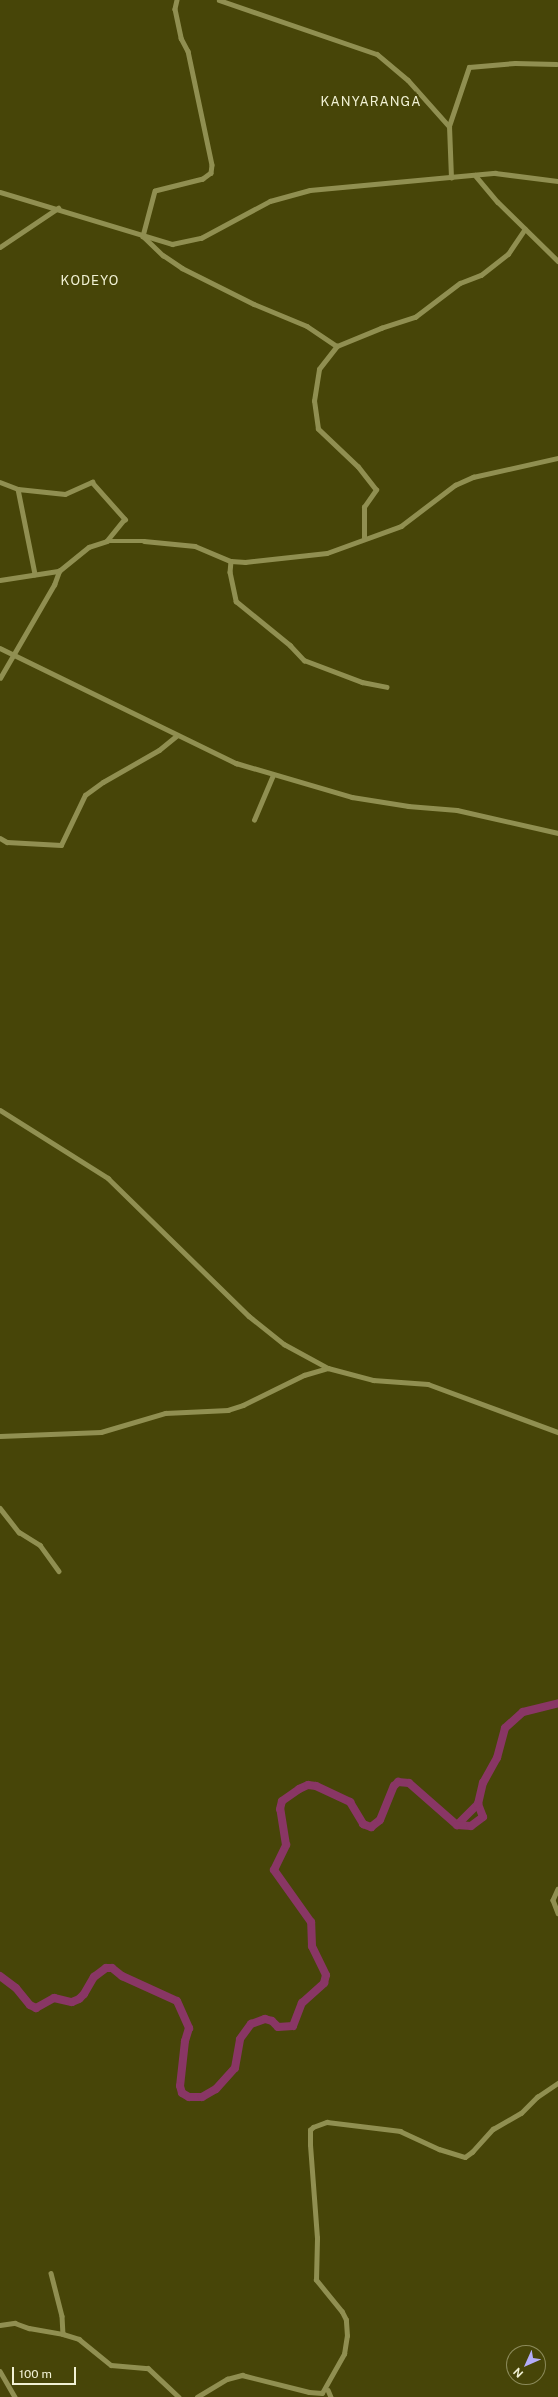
<!DOCTYPE html>
<style>
body{margin:0}
#map{position:relative;width:558px;height:2397px;overflow:hidden;background:#474508;font-family:"Public Sans",sans-serif}
div>[style]{position:absolute}
[style*='--x']{left:calc(var(--x)*1px);top:calc(var(--y)*1px);width:calc(var(--w)*1px);rotate:calc(var(--a)*1deg)}
.river>*{height:8px;margin:-4px;padding:0 4px;transform-origin:4px;border-radius:4px;background:#893665}
.street>*{height:4.5px;margin:-2.25px;padding:0 2.25px;transform-origin:2.25px;border-radius:2.25px;background:#908f51}
span{translate:-50% -50%;white-space:nowrap;text-align:center;line-height:1.15;-webkit-text-stroke:4px #474508;paint-order:stroke}
.quarter-label{font-size:13px;color:#f1f1d4;letter-spacing:1px}
.north{position:absolute;left:506px;top:2345px;width:40px;height:40px;box-sizing:border-box;background:#474508;border:1px solid #8b8a5a;border-radius:50%;rotate:225deg;font-size:11px;font-weight:700;line-height:16px;text-align:center;color:#f1f1d4}
.north::after{content:'';display:block;margin:auto;width:14px;height:18px;background:#b3acf9;clip-path:polygon(50% 0,100% 100%,50% 72%,0 100%)}
.scale{position:absolute;left:12px;top:2367px;width:64px;height:18px;box-sizing:border-box;border:2px solid #f1f1d4;border-top:0;padding-left:5px;font-size:12px;line-height:14px;white-space:nowrap;color:#f1f1d4;-webkit-text-stroke:3px #474508;paint-order:stroke}
</style>
<div id="map">
<div class="river">
<i style="--x:457;--y:1825;--w:30;--a:-45"></i>
<i style="--x:0;--y:1976;--w:20;--a:37"></i>
<i style="--x:16;--y:1988;--w:22;--a:51"></i>
<i style="--x:30;--y:2005;--w:7;--a:27"></i>
<i style="--x:36;--y:2008;--w:21;--a:-29"></i>
<i style="--x:54;--y:1998;--w:18;--a:13"></i>
<i style="--x:72;--y:2002;--w:8;--a:-23"></i>
<i style="--x:79;--y:1999;--w:7;--a:-45"></i>
<i style="--x:84;--y:1994;--w:20;--a:-60"></i>
<i style="--x:94;--y:1977;--w:15;--a:-37"></i>
<i style="--x:106;--y:1968;--w:6;--a:0"></i>
<i style="--x:112;--y:1968;--w:13;--a:39"></i>
<i style="--x:122;--y:1976;--w:60;--a:24.4"></i>
<i style="--x:177;--y:2001;--w:30;--a:66"></i>
<i style="--x:189;--y:2028;--w:14;--a:107"></i>
<i style="--x:185;--y:2041;--w:45;--a:96.3"></i>
<i style="--x:180;--y:2086;--w:7;--a:74"></i>
<i style="--x:182;--y:2093;--w:8;--a:30"></i>
<i style="--x:189;--y:2097;--w:13;--a:0"></i>
<i style="--x:202;--y:2097;--w:16;--a:-30"></i>
<i style="--x:216;--y:2089;--w:28;--a:-48"></i>
<i style="--x:235;--y:2068;--w:29;--a:-80"></i>
<i style="--x:240;--y:2039;--w:19;--a:-54"></i>
<i style="--x:251;--y:2024;--w:15;--a:-20"></i>
<i style="--x:265;--y:2019;--w:7;--a:16"></i>
<i style="--x:272;--y:2021;--w:8;--a:45"></i>
<i style="--x:278;--y:2027;--w:15;--a:-4"></i>
<i style="--x:293;--y:2026;--w:25;--a:-69"></i>
<i style="--x:302;--y:2003;--w:30;--a:-42"></i>
<i style="--x:324;--y:1983;--w:8;--a:-76"></i>
<i style="--x:326;--y:1975;--w:32;--a:-116"></i>
<i style="--x:312;--y:1946;--w:24;--a:-92"></i>
<i style="--x:311;--y:1922;--w:64;--a:-125.4"></i>
<i style="--x:274;--y:1870;--w:28;--a:-64"></i>
<i style="--x:286;--y:1845;--w:36;--a:-99"></i>
<i style="--x:280;--y:1809;--w:8;--a:-76"></i>
<i style="--x:282;--y:1801;--w:21;--a:-35"></i>
<i style="--x:299;--y:1789;--w:10;--a:-24"></i>
<i style="--x:308;--y:1785;--w:8;--a:7"></i>
<i style="--x:316;--y:1786;--w:38;--a:25"></i>
<i style="--x:350;--y:1802;--w:26;--a:59"></i>
<i style="--x:363;--y:1824;--w:9;--a:21"></i>
<i style="--x:371;--y:1827;--w:11;--a:-38"></i>
<i style="--x:380;--y:1820;--w:37;--a:-68"></i>
<i style="--x:394;--y:1786;--w:6;--a:-45"></i>
<i style="--x:398;--y:1782;--w:11;--a:5"></i>
<i style="--x:409;--y:1783;--w:64;--a:41.2"></i>
<i style="--x:457;--y:1825;--w:14;--a:4"></i>
<i style="--x:471;--y:1826;--w:15;--a:-37"></i>
<i style="--x:483;--y:1817;--w:14;--a:-111"></i>
<i style="--x:478;--y:1804;--w:22;--a:-77"></i>
<i style="--x:483;--y:1783;--w:29;--a:-61"></i>
<i style="--x:497;--y:1758;--w:31;--a:-75"></i>
<i style="--x:505;--y:1728;--w:24;--a:-42"></i>
<i style="--x:523;--y:1712;--w:36;--a:-14"></i>
</div>
<div class="street">
<i style="--x:177;--y:0;--w:9;--a:103"></i>
<i style="--x:175;--y:9;--w:30;--a:78"></i>
<i style="--x:181;--y:38;--w:15;--a:62"></i>
<i style="--x:188;--y:51;--w:116;--a:78.1"></i>
<i style="--x:212;--y:165;--w:8;--a:97"></i>
<i style="--x:211;--y:173;--w:10;--a:143"></i>
<i style="--x:203;--y:179;--w:49;--a:166"></i>
<i style="--x:155;--y:191;--w:47;--a:104.9"></i>
<i style="--x:143;--y:236;--w:28;--a:44"></i>
<i style="--x:163;--y:255;--w:23;--a:34"></i>
<i style="--x:182;--y:268;--w:80;--a:26.6"></i>
<i style="--x:254;--y:304;--w:57;--a:22.5"></i>
<i style="--x:307;--y:326;--w:36;--a:34"></i>
<i style="--x:219;--y:0;--w:167;--a:18.9"></i>
<i style="--x:377;--y:54;--w:40;--a:40"></i>
<i style="--x:408;--y:80;--w:62;--a:48.3"></i>
<i style="--x:475;--y:175;--w:35;--a:50"></i>
<i style="--x:498;--y:202;--w:84;--a:44.5"></i>
<i style="--x:451;--y:178;--w:52;--a:-92.2"></i>
<i style="--x:449;--y:126;--w:62;--a:-71.3"></i>
<i style="--x:469;--y:67;--w:46;--a:-5"></i>
<i style="--x:515;--y:63;--w:41;--a:1.4"></i>
<i style="--x:0;--y:192;--w:180;--a:16.8"></i>
<i style="--x:172;--y:244;--w:30;--a:-12"></i>
<i style="--x:201;--y:238;--w:78;--a:-28.2"></i>
<i style="--x:270;--y:201;--w:41;--a:-15.4"></i>
<i style="--x:310;--y:190;--w:186;--a:-5.3"></i>
<i style="--x:495;--y:173;--w:64;--a:7.2"></i>
<i style="--x:0;--y:247;--w:70;--a:-33.9"></i>
<i style="--x:0;--y:482;--w:19;--a:21"></i>
<i style="--x:18;--y:489;--w:47;--a:6.1"></i>
<i style="--x:65;--y:494;--w:30;--a:-24"></i>
<i style="--x:92;--y:482;--w:50;--a:48.3"></i>
<i style="--x:125;--y:519;--w:28;--a:129"></i>
<i style="--x:18;--y:489;--w:87;--a:78.7"></i>
<i style="--x:364;--y:539;--w:32;--a:-90"></i>
<i style="--x:364;--y:507;--w:21;--a:-55"></i>
<i style="--x:376;--y:490;--w:29;--a:-128"></i>
<i style="--x:358;--y:467;--w:55;--a:-136.5"></i>
<i style="--x:318;--y:429;--w:28;--a:-98"></i>
<i style="--x:314;--y:401;--w:32;--a:-81"></i>
<i style="--x:319;--y:369;--w:29;--a:-52"></i>
<i style="--x:337;--y:346;--w:48;--a:-22.2"></i>
<i style="--x:381;--y:328;--w:36;--a:-18"></i>
<i style="--x:415;--y:317;--w:56;--a:-37.1"></i>
<i style="--x:460;--y:283;--w:22;--a:-21"></i>
<i style="--x:481;--y:275;--w:34;--a:-38"></i>
<i style="--x:508;--y:254;--w:30;--a:-56"></i>
<i style="--x:231;--y:561;--w:11;--a:95"></i>
<i style="--x:230;--y:572;--w:30;--a:78"></i>
<i style="--x:236;--y:601;--w:70;--a:39.2"></i>
<i style="--x:290;--y:645;--w:21;--a:47"></i>
<i style="--x:304;--y:660;--w:62;--a:20.8"></i>
<i style="--x:362;--y:682;--w:25;--a:11"></i>
<i style="--x:0;--y:580;--w:60;--a:-8.7"></i>
<i style="--x:59;--y:571;--w:38;--a:-39"></i>
<i style="--x:89;--y:547;--w:19;--a:-18"></i>
<i style="--x:107;--y:541;--w:37;--a:0"></i>
<i style="--x:144;--y:541;--w:51;--a:5.6"></i>
<i style="--x:195;--y:546;--w:39;--a:23"></i>
<i style="--x:231;--y:561;--w:14;--a:4"></i>
<i style="--x:245;--y:562;--w:82;--a:-6.3"></i>
<i style="--x:327;--y:553;--w:79;--a:-20"></i>
<i style="--x:401;--y:526;--w:68;--a:-37.2"></i>
<i style="--x:455;--y:485;--w:20;--a:-24"></i>
<i style="--x:473;--y:477;--w:87;--a:-12.6"></i>
<i style="--x:0;--y:648;--w:263;--a:26"></i>
<i style="--x:236;--y:763;--w:121;--a:16.3"></i>
<i style="--x:352;--y:797;--w:57;--a:9.1"></i>
<i style="--x:408;--y:806;--w:49;--a:4.7"></i>
<i style="--x:457;--y:810;--w:104;--a:12.8"></i>
<i style="--x:0;--y:678;--w:108;--a:-59.9"></i>
<i style="--x:54;--y:585;--w:15;--a:-70"></i>
<i style="--x:254;--y:820;--w:49;--a:-67.1"></i>
<i style="--x:0;--y:838;--w:8;--a:30"></i>
<i style="--x:7;--y:842;--w:54;--a:3.2"></i>
<i style="--x:61;--y:845;--w:55;--a:-64.4"></i>
<i style="--x:85;--y:795;--w:22;--a:-36"></i>
<i style="--x:103;--y:782;--w:64;--a:-29.7"></i>
<i style="--x:159;--y:750;--w:22;--a:-39"></i>
<i style="--x:0;--y:1110;--w:128;--a:32.2"></i>
<i style="--x:108;--y:1178;--w:197;--a:44.4"></i>
<i style="--x:249;--y:1316;--w:45;--a:38.7"></i>
<i style="--x:284;--y:1344;--w:50;--a:28.6"></i>
<i style="--x:0;--y:1436;--w:101;--a:-2.3"></i>
<i style="--x:101;--y:1432;--w:67;--a:-16.5"></i>
<i style="--x:165;--y:1413;--w:63;--a:-2.7"></i>
<i style="--x:228;--y:1410;--w:16;--a:-18"></i>
<i style="--x:243;--y:1405;--w:68;--a:-26.2"></i>
<i style="--x:304;--y:1375;--w:25;--a:-16"></i>
<i style="--x:328;--y:1368;--w:47;--a:14.9"></i>
<i style="--x:373;--y:1380;--w:55;--a:4.2"></i>
<i style="--x:428;--y:1384;--w:139;--a:20.3"></i>
<i style="--x:0;--y:1508;--w:31;--a:52"></i>
<i style="--x:19;--y:1532;--w:25;--a:32"></i>
<i style="--x:40;--y:1545;--w:32;--a:54"></i>
<i style="--x:558;--y:1889;--w:12;--a:114"></i>
<i style="--x:553;--y:1900;--w:14;--a:69"></i>
<i style="--x:51;--y:2273;--w:44;--a:75.7"></i>
<i style="--x:62;--y:2316;--w:18;--a:87"></i>
<i style="--x:63;--y:2334;--w:17;--a:17"></i>
<i style="--x:79;--y:2339;--w:41;--a:39.1"></i>
<i style="--x:111;--y:2365;--w:37;--a:5"></i>
<i style="--x:148;--y:2368;--w:42;--a:43.1"></i>
<i style="--x:0;--y:2325;--w:15;--a:-8"></i>
<i style="--x:15;--y:2323;--w:15;--a:20"></i>
<i style="--x:29;--y:2328;--w:35;--a:10"></i>
<i style="--x:0;--y:2371;--w:30;--a:60"></i>
<i style="--x:328;--y:2390;--w:8;--a:67"></i>
<i style="--x:197;--y:2397;--w:35;--a:-31"></i>
<i style="--x:227;--y:2379;--w:16;--a:-15"></i>
<i style="--x:242;--y:2375;--w:69;--a:14.2"></i>
<i style="--x:309;--y:2392;--w:13;--a:4"></i>
<i style="--x:322;--y:2393;--w:45;--a:-60.6"></i>
<i style="--x:344;--y:2354;--w:18;--a:-81"></i>
<i style="--x:347;--y:2336;--w:16;--a:-94"></i>
<i style="--x:346;--y:2320;--w:9;--a:-117"></i>
<i style="--x:342;--y:2312;--w:41;--a:-129.1"></i>
<i style="--x:316;--y:2280;--w:42;--a:-88.6"></i>
<i style="--x:317;--y:2238;--w:93;--a:-94.3"></i>
<i style="--x:310;--y:2145;--w:15;--a:-90"></i>
<i style="--x:310;--y:2130;--w:4;--a:-45"></i>
<i style="--x:313;--y:2127;--w:15;--a:-20"></i>
<i style="--x:327;--y:2122;--w:74;--a:7"></i>
<i style="--x:400;--y:2131;--w:43;--a:24.8"></i>
<i style="--x:439;--y:2149;--w:27;--a:17"></i>
<i style="--x:465;--y:2157;--w:9;--a:-36"></i>
<i style="--x:472;--y:2152;--w:31;--a:-48"></i>
<i style="--x:493;--y:2129;--w:32;--a:-30"></i>
<i style="--x:521;--y:2113;--w:23;--a:-45"></i>
<i style="--x:537;--y:2097;--w:25;--a:-34"></i>
</div>
<div class="quarter-label">
<span style="left:371px;top:102px">KANYARANGA</span>
<span style="left:90px;top:281px">KODEYO</span>
</div>
<div class="north">N</div>
<div class="scale">100 m</div>
</div>
